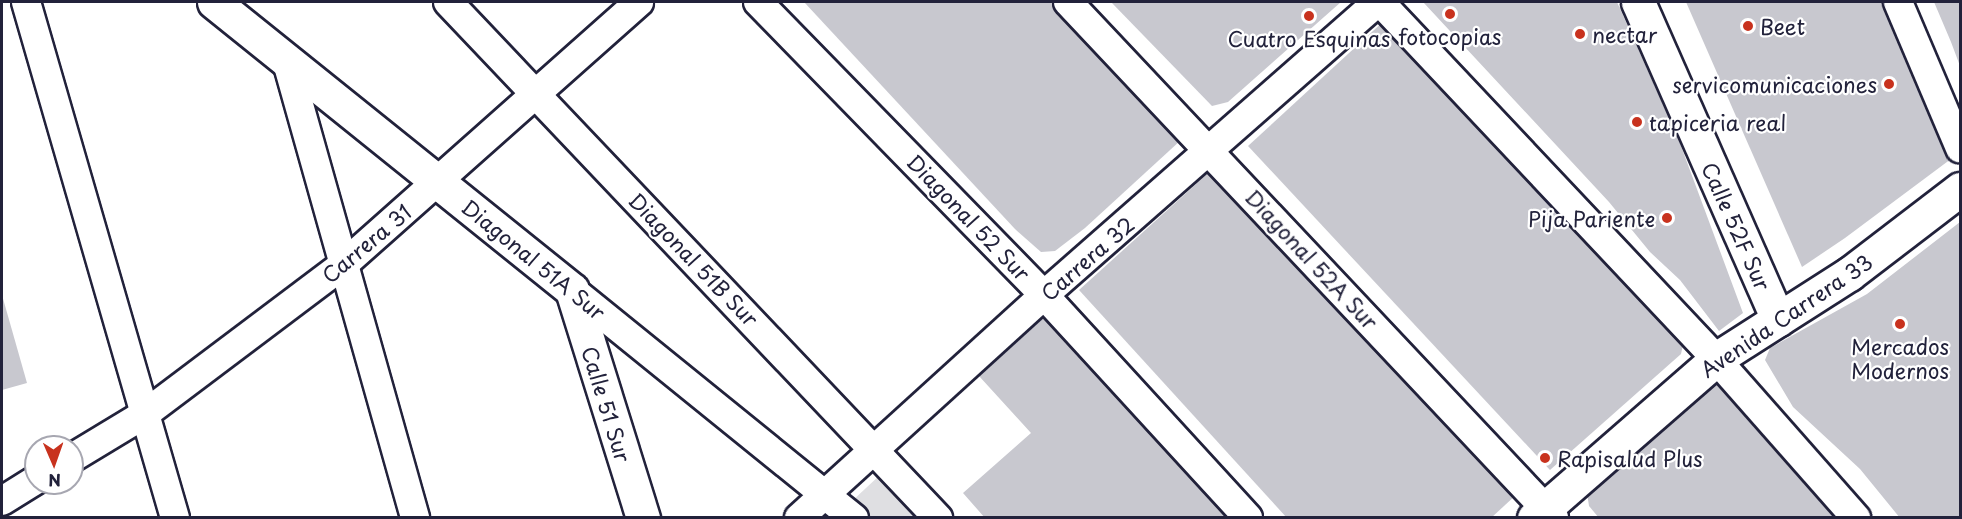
<!DOCTYPE html>
<style>
body{margin:0}
#map{position:relative;width:1962px;height:519px;overflow:hidden;background:#fff;font-family:"Playpen Sans",sans-serif}
div>[style]{position:absolute}
[style*='--x']{left:calc(var(--x)*1px);top:calc(var(--y)*1px);width:calc(var(--w)*1px);rotate:calc(var(--a)*1deg)}
.green>*{inset:0;background:#dfdfe2}
.building>*{inset:0;background:#c8c8cf}
.roads{filter:drop-shadow(2px 0 #22223b) drop-shadow(-2px 0 #22223b) drop-shadow(0 2px #22223b) drop-shadow(0 -2px #22223b)}
.minor>*{height:28px;margin:-14px;padding:0 14px;transform-origin:14px;border-radius:14px;background:#fff}
.tertiary>*{height:33px;margin:-16.5px;padding:0 16.5px;transform-origin:16.5px;border-radius:16.5px;background:#fff}
.secondary>*{height:33px;margin:-16.5px;padding:0 16.5px;transform-origin:16.5px;border-radius:16.5px;background:#fff}
.dots>*{width:16px;height:16px;translate:-50% -50%;box-sizing:border-box;border:3px solid #fff;border-radius:50%}
span{translate:-50% -50%;white-space:nowrap;text-align:center;line-height:1.15;-webkit-text-stroke:4.5px #fff;paint-order:stroke}
.poi-label{font-size:21px;color:#22223b}
.left{translate:0 -50%;text-align:left}
.right{translate:-100% -50%;text-align:right}
.street-label{font-size:21px;color:#22223b}
.frame{position:absolute;inset:0;border:3px solid #22223b;pointer-events:none}
.north{position:absolute;left:24px;top:435px;width:60px;height:60px;box-sizing:border-box;background:#fff;border:2px solid #a7a7b1;border-radius:50%;rotate:178deg;font-size:16px;font-weight:700;line-height:24px;text-align:center;color:#22223b}
.north::after{content:'';display:block;margin:auto;width:21px;height:27px;background:#c8321e;clip-path:polygon(50% 0,100% 100%,50% 72%,0 100%)}
</style>
<div id="map">
<div class="green">
<i style="clip-path:polygon(881px 474px,921px 517px,871px 517px,851px 502px)"></i>
</div>
<div class="building">
<i style="clip-path:polygon(804px 2px,1054px 2px,1181px 140px,1085px 228px,1055px 251px,1041px 252px,1015px 229px)"></i>
<i style="clip-path:polygon(1111px 2px,1341px 2px,1228px 102px,1212px 106px)"></i>
<i style="clip-path:polygon(1423px 2px,1617px 2px,1678px 138px,1743px 313px,1719px 331px,1680px 280px,1650px 252px,1609px 202px)"></i>
<i style="clip-path:polygon(1686px 2px,1887px 2px,1959px 153px,1845px 238px,1802px 267px)"></i>
<i style="clip-path:polygon(1934px 2px,1960px 2px,1960px 66px,1951px 42px)"></i>
<i style="clip-path:polygon(1386px 19px,1684px 340px,1681px 354px,1550px 470px,1248px 146px)"></i>
<i style="clip-path:polygon(1216px 166px,1517px 494px,1491px 518px,1287px 518px,1079px 290px)"></i>
<i style="clip-path:polygon(1960px 222px,1960px 518px,1900px 518px,1860px 469px,1793px 407px,1765px 360px,1770px 348px,1867px 294px)"></i>
<i style="clip-path:polygon(2px 295px,27px 383px,2px 390px)"></i>
<i style="clip-path:polygon(1049px 313px,1240px 518px,985px 518px,963px 493px,1031px 433px,979px 376px)"></i>
<i style="clip-path:polygon(1718px 376px,1841px 518px,1599px 518px,1589px 506px,1587px 493px)"></i>
</div>
<div class="roads">
<div class="minor">
<i style="--x:26;--y:2;--w:537;--a:73.89"></i>
<i style="--x:448;--y:2;--w:712;--a:46.48"></i>
<i style="--x:758;--y:2;--w:409;--a:45.7"></i>
<i style="--x:1044;--y:295;--w:302;--a:47.5"></i>
<i style="--x:1068;--y:2;--w:709;--a:46.71"></i>
<i style="--x:1380;--y:2;--w:490;--a:46.7"></i>
<i style="--x:1716;--y:359;--w:212;--a:48.6"></i>
<i style="--x:1898;--y:2;--w:159;--a:67"></i>
<i style="--x:287;--y:62;--w:474;--a:74.3"></i>
<i style="--x:572;--y:290;--w:363;--a:39"></i>
<i style="--x:72;--y:458;--w:85;--a:-31.1"></i>
<i style="--x:145;--y:414;--w:248;--a:-37"></i>
<i style="--x:343;--y:265;--w:396;--a:-41.6"></i>
<i style="--x:2;--y:501;--w:40;--a:-32"></i>
<i style="--x:799;--y:518;--w:331;--a:-42.3"></i>
<i style="--x:1044;--y:295;--w:444;--a:-41.3"></i>
</div>
<div class="tertiary">
<i style="--x:214;--y:2;--w:459;--a:38.8"></i>
<i style="--x:572;--y:290;--w:239;--a:72.7"></i>
<i style="--x:1638;--y:2;--w:347;--a:66.2"></i>
</div>
<div class="secondary">
<i style="--x:1534;--y:518;--w:242;--a:-41.1"></i>
<i style="--x:1716;--y:359;--w:158;--a:-32.6"></i>
<i style="--x:1849;--y:274;--w:140;--a:-37.4"></i>
</div>
</div>
<div class="dots">
<i style="left:1450px;top:14px;background:#c8321e"></i>
<i style="left:1309px;top:16px;background:#c8321e"></i>
<i style="left:1748px;top:26px;background:#c8321e"></i>
<i style="left:1580px;top:34px;background:#c8321e"></i>
<i style="left:1889px;top:84px;background:#c8321e"></i>
<i style="left:1637px;top:122px;background:#c8321e"></i>
<i style="left:1667px;top:218px;background:#c8321e"></i>
<i style="left:1900px;top:324px;background:#c8321e"></i>
<i style="left:1545px;top:458px;background:#c8321e"></i>
</div>
<div class="poi-label">
<span class="left" style="left:1760px;top:26px">Beet</span>
<span class="left" style="left:1592px;top:34px">nectar</span>
<span style="left:1450px;top:36px">fotocopias</span>
<span style="left:1309px;top:38px">Cuatro Esquinas</span>
<span class="right" style="left:1877px;top:84px">servicomunicaciones</span>
<span class="left" style="left:1649px;top:122px">tapiceria real</span>
<span class="right" style="left:1655px;top:218px">Pija Pariente</span>
<span style="left:1900px;top:358px">Mercados<br>Modernos</span>
<span class="left" style="left:1557px;top:458px">Rapisalud Plus</span>
</div>
<div class="street-label">
<span style="left:969px;top:217px;rotate:46deg">Diagonal 52 Sur</span>
<span style="left:1737px;top:226px;rotate:66deg">Calle 52F Sur</span>
<span style="left:366px;top:243px;rotate:-40deg">Carrera 31</span>
<span style="left:1087px;top:258px;rotate:-41deg">Carrera 32</span>
<span style="left:534px;top:259px;rotate:39deg">Diagonal 51A Sur</span>
<span style="left:694px;top:259px;rotate:46deg">Diagonal 51B Sur</span>
<span style="left:1312px;top:259px;rotate:47deg">Diagonal 52A Sur</span>
<span style="left:1786px;top:315px;rotate:-34deg">Avenida Carrera 33</span>
<span style="left:607px;top:404px;rotate:73deg">Calle 51 Sur</span>
</div>
<div class="frame"></div>
<div class="north">N</div>
</div>
